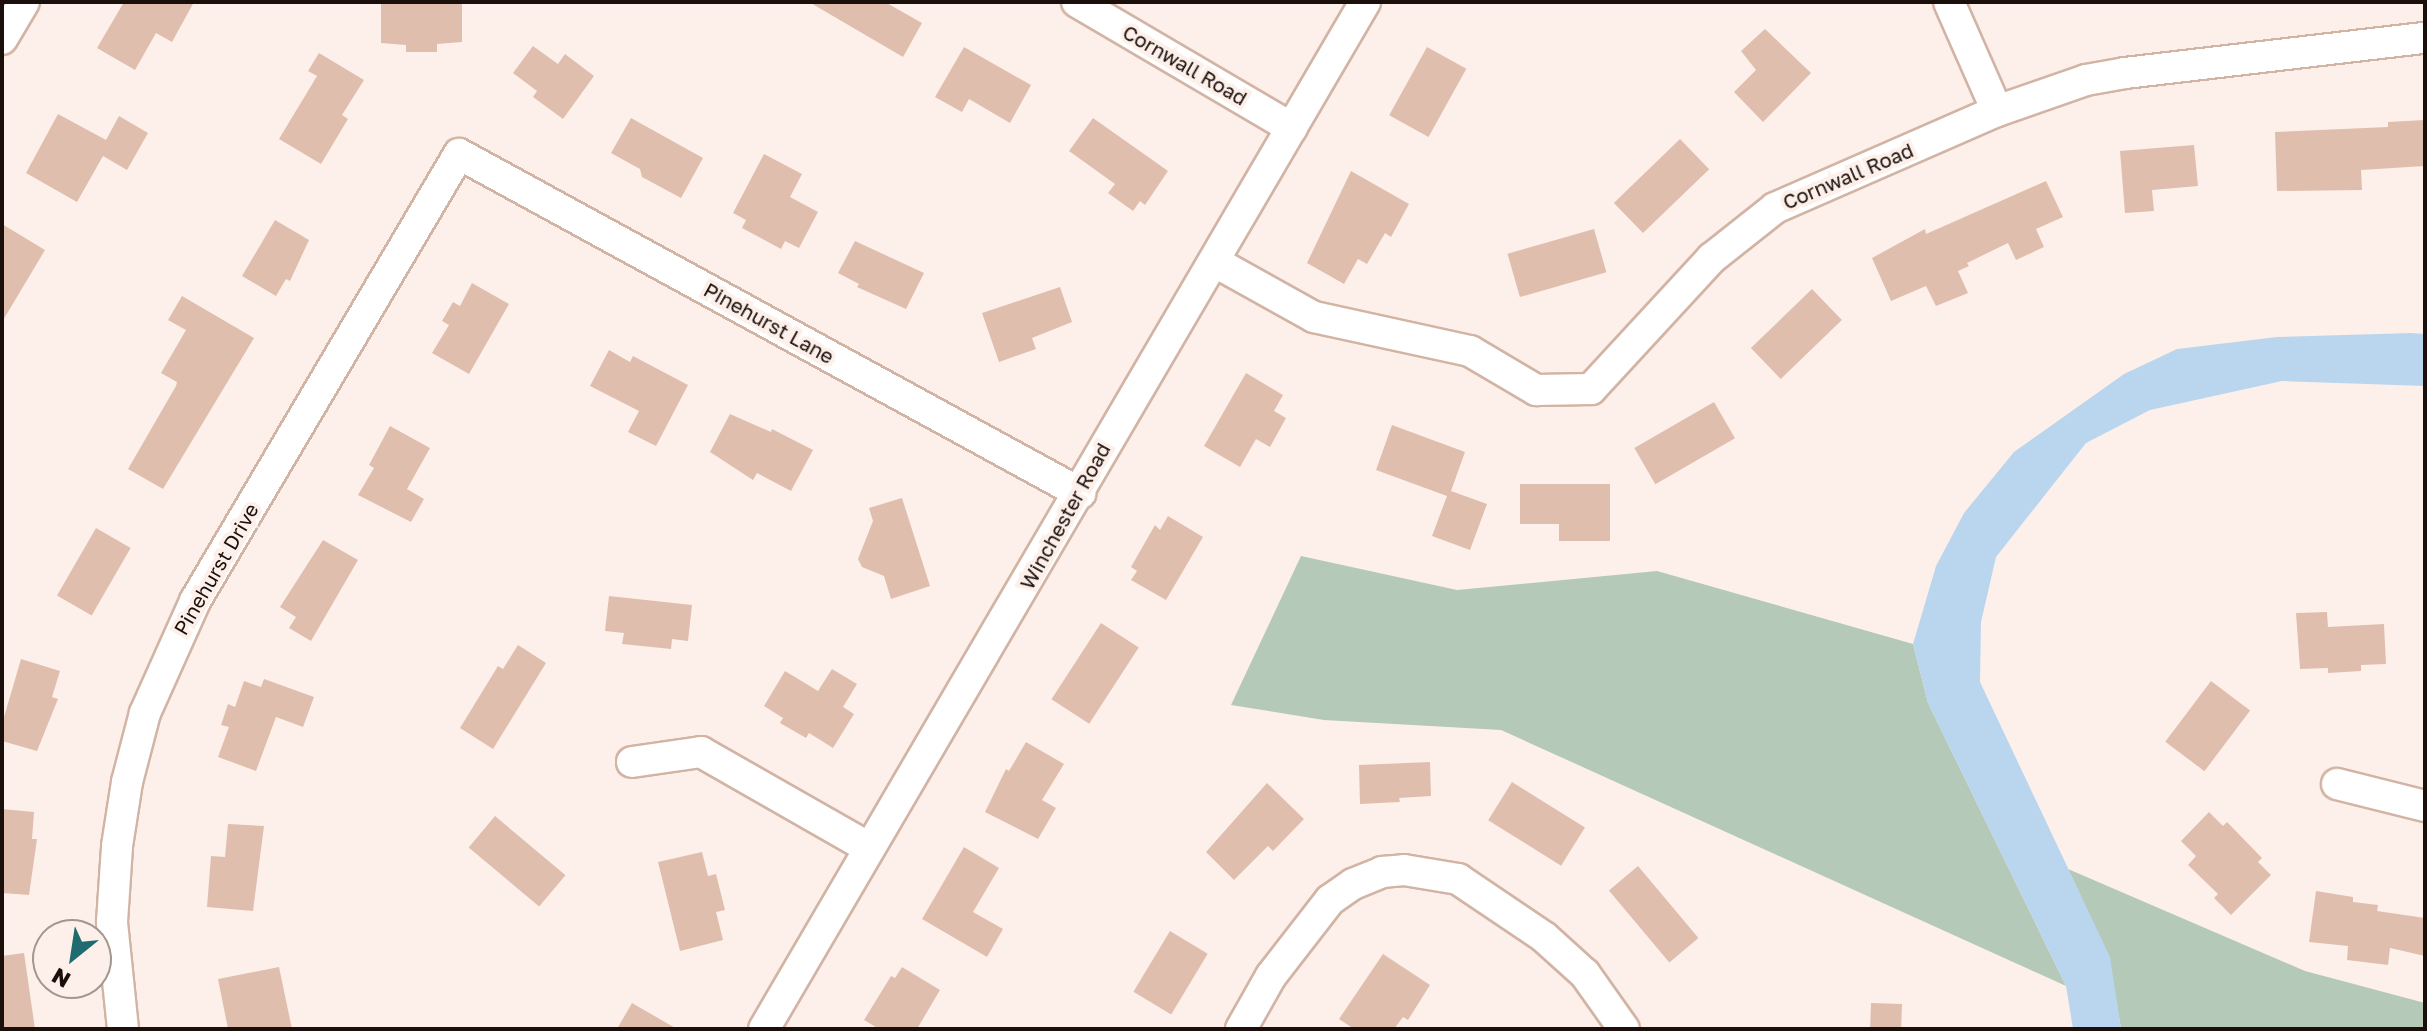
<!DOCTYPE html>
<style>
body{margin:0}
#map{position:relative;width:2427px;height:1031px;overflow:hidden;background:#fdf0ea;font-family:"Golos Text",sans-serif}
div>[style]{position:absolute}
[style*='--x']{left:calc(var(--x)*1px);top:calc(var(--y)*1px);width:calc(var(--w)*1px);rotate:calc(var(--a)*1deg)}
.green>*{inset:0;background:#b4c9b7}
.water>*{inset:0;background:#bad6ee}
.building>*{inset:0;background:#e0beae;transform-origin:0 0}
.roads{filter:drop-shadow(2px 0 #d2b4a5) drop-shadow(-2px 0 #d2b4a5) drop-shadow(0 2px #d2b4a5) drop-shadow(0 -2px #d2b4a5)}
.minor>*{height:30px;margin:-15px;padding:0 15px;transform-origin:15px;border-radius:15px;background:#fff}
span{translate:-50% -50%;white-space:nowrap;text-align:center;line-height:1.15;-webkit-text-stroke:8px #fdf0ea;paint-order:stroke}
.street-label{font-size:20px;color:#1a0f0a}
.frame{position:absolute;inset:0;border:4px solid #1a0f0a;pointer-events:none}
.north{position:absolute;left:32px;top:919px;width:80px;height:80px;box-sizing:border-box;background:#fdf0ea;border:2px solid #a29690;border-radius:50%;rotate:210deg;font-size:22px;font-weight:700;line-height:32px;text-align:center;color:#1a0f0a}
.north::after{content:'';display:block;margin:auto;width:28px;height:36px;background:#1f6b70;clip-path:polygon(50% 0,100% 100%,50% 72%,0 100%)}
</style>
<div id="map">
<div class="green">
<i style="clip-path:polygon(1301px 556px,1457px 590px,1657px 571px,1913px 644px,1928px 703px,2066px 986px,1501px 730px,1324px 720px,1231px 705px)"></i>
<i style="clip-path:polygon(2068px 869px,2305px 971px,2425px 1003px,2425px 1029px,2121px 1029px,2109px 957px)"></i>
</div>
<div class="water">
<i style="clip-path:polygon(2411px 333px,2425px 334px,2425px 386px,2282px 381px,2150px 410px,2086px 443px,1996px 557px,1981px 622px,1980px 682px,2110px 957px,2121px 1029px,2073px 1029px,2066px 986px,1928px 703px,1913px 644px,1936px 566px,1964px 513px,2014px 452px,2124px 374px,2177px 349px,2277px 337px)"></i>
</div>
<div class="building">
<i style="clip-path:polygon(124px 2px,194px 2px,172px 42px,156px 33px,135px 70px,97px 48px)"></i>
<i style="clip-path:polygon(462px 2px,462px 42px,437px 44px,437px 52px,406px 52px,406px 45px,381px 43px,381px 3px)"></i>
<i style="clip-path:polygon(809px 2px,885px 2px,922px 23px,903px 57px)"></i>
<i style="clip-path:polygon(1765px 29px,1811px 73px,1763px 122px,1734px 92px,1756px 70px,1741px 51px)"></i>
<i style="clip-path:polygon(533px 46px,558px 64px,565px 54px,594px 76px,563px 119px,533px 97px,537px 91px,513px 73px)"></i>
<i style="clip-path:polygon(964px 47px,1031px 85px,1010px 123px,969px 99px,962px 112px,935px 97px)"></i>
<i style="left:1427px;top:47px;width:45px;height:78px;rotate:29deg"></i>
<i style="clip-path:polygon(319px 53px,364px 80px,342px 115px,348px 119px,321px 164px,279px 139px,317px 76px,308px 71px)"></i>
<i style="clip-path:polygon(58px 114px,106px 140px,119px 116px,148px 133px,127px 170px,103px 156px,77px 202px,26px 173px)"></i>
<i style="clip-path:polygon(631px 118px,703px 158px,681px 198px,642px 177px,640px 169px,611px 153px)"></i>
<i style="clip-path:polygon(1093px 118px,1168px 171px,1145px 205px,1140px 201px,1133px 211px,1108px 193px,1115px 184px,1069px 151px)"></i>
<i style="clip-path:polygon(2425px 120px,2425px 166px,2361px 170px,2362px 190px,2277px 191px,2275px 132px,2388px 127px,2388px 122px)"></i>
<i style="left:1680px;top:139px;width:42px;height:92px;rotate:46deg"></i>
<i style="clip-path:polygon(2194px 145px,2198px 186px,2152px 190px,2154px 211px,2125px 213px,2120px 151px)"></i>
<i style="clip-path:polygon(764px 154px,802px 174px,790px 197px,818px 212px,799px 248px,785px 241px,781px 249px,742px 228px,746px 220px,733px 213px)"></i>
<i style="clip-path:polygon(1351px 171px,1409px 204px,1391px 237px,1385px 233px,1367px 264px,1358px 259px,1344px 284px,1307px 263px)"></i>
<i style="clip-path:polygon(2046px 181px,2063px 217px,2036px 229px,2044px 247px,2016px 260px,2008px 243px,1967px 263px,1969px 266px,1958px 271px,1968px 293px,1936px 306px,1926px 286px,1891px 301px,1872px 258px,1925px 229px,1926px 234px)"></i>
<i style="clip-path:polygon(275px 220px,309px 240px,290px 281px,286px 279px,276px 296px,242px 276px)"></i>
<i style="clip-path:polygon(2px 224px,45px 250px,2px 322px)"></i>
<i style="left:1594px;top:229px;width:45px;height:90px;rotate:74deg"></i>
<i style="clip-path:polygon(855px 241px,924px 273px,906px 309px,857px 287px,859px 284px,838px 273px)"></i>
<i style="clip-path:polygon(472px 283px,509px 304px,469px 374px,432px 353px,449px 325px,442px 321px,453px 302px,460px 306px)"></i>
<i style="clip-path:polygon(1060px 287px,1072px 322px,1032px 338px,1036px 349px,999px 362px,982px 313px)"></i>
<i style="left:1812px;top:289px;width:43px;height:85px;rotate:46deg"></i>
<i style="clip-path:polygon(182px 296px,254px 338px,163px 489px,128px 469px,176px 386px,177px 382px,161px 373px,186px 330px,168px 320px)"></i>
<i style="clip-path:polygon(609px 350px,630px 362px,633px 356px,688px 385px,656px 446px,628px 432px,639px 411px,590px 386px)"></i>
<i style="clip-path:polygon(1246px 373px,1283px 395px,1274px 411px,1286px 418px,1270px 447px,1256px 439px,1240px 467px,1204px 446px)"></i>
<i style="left:1714px;top:402px;width:42px;height:92px;rotate:60deg"></i>
<i style="clip-path:polygon(730px 414px,771px 432px,772px 429px,813px 450px,791px 491px,757px 473px,753px 480px,710px 452px)"></i>
<i style="clip-path:polygon(1392px 425px,1465px 452px,1451px 491px,1487px 504px,1470px 550px,1432px 536px,1447px 496px,1376px 470px)"></i>
<i style="clip-path:polygon(390px 426px,430px 448px,407px 489px,424px 499px,411px 522px,358px 495px,374px 468px,369px 465px)"></i>
<i style="clip-path:polygon(1520px 484px,1610px 484px,1610px 541px,1559px 541px,1559px 524px,1520px 524px)"></i>
<i style="clip-path:polygon(902px 498px,930px 586px,891px 599px,884px 576px,862px 567px,858px 559px,873px 521px,869px 508px)"></i>
<i style="clip-path:polygon(1168px 516px,1203px 537px,1166px 600px,1131px 580px,1137px 571px,1131px 567px,1155px 525px,1160px 530px)"></i>
<i style="left:96px;top:528px;width:40px;height:78px;rotate:30deg"></i>
<i style="clip-path:polygon(323px 540px,358px 560px,311px 641px,289px 628px,296px 617px,280px 607px)"></i>
<i style="clip-path:polygon(609px 596px,692px 605px,688px 641px,672px 639px,671px 649px,622px 644px,624px 633px,605px 631px)"></i>
<i style="clip-path:polygon(2327px 612px,2328px 627px,2384px 624px,2386px 664px,2361px 665px,2361px 671px,2328px 673px,2328px 668px,2300px 669px,2296px 613px)"></i>
<i style="left:1101px;top:623px;width:45px;height:91px;rotate:33deg"></i>
<i style="clip-path:polygon(518px 645px,546px 663px,493px 749px,460px 728px,498px 666px,503px 669px)"></i>
<i style="clip-path:polygon(21px 659px,60px 671px,52px 697px,58px 699px,37px 751px,2px 741px,2px 724px)"></i>
<i style="clip-path:polygon(832px 669px,857px 684px,843px 707px,854px 714px,833px 748px,809px 733px,806px 738px,780px 723px,783px 718px,764px 706px,785px 671px,818px 691px)"></i>
<i style="clip-path:polygon(264px 679px,314px 697px,303px 727px,276px 717px,256px 771px,218px 757px,229px 727px,221px 725px,228px 704px,235px 707px,244px 681px,261px 687px)"></i>
<i style="left:2211px;top:681px;width:49px;height:76px;rotate:37deg"></i>
<i style="clip-path:polygon(1026px 742px,1064px 764px,1042px 800px,1056px 808px,1038px 839px,985px 812px,1006px 769px,1009px 771px)"></i>
<i style="clip-path:polygon(1430px 762px,1431px 796px,1399px 798px,1400px 802px,1360px 804px,1359px 765px)"></i>
<i style="left:1512px;top:782px;width:86px;height:45px;rotate:32deg"></i>
<i style="clip-path:polygon(1267px 783px,1304px 819px,1273px 851px,1268px 846px,1234px 880px,1206px 852px)"></i>
<i style="clip-path:polygon(2px 809px,34px 812px,32px 839px,37px 839px,29px 895px,2px 893px)"></i>
<i style="clip-path:polygon(2209px 812px,2223px 826px,2227px 822px,2262px 858px,2258px 862px,2271px 875px,2231px 915px,2214px 898px,2218px 894px,2188px 865px,2196px 856px,2181px 841px)"></i>
<i style="left:495px;top:816px;width:92px;height:41px;rotate:40deg"></i>
<i style="clip-path:polygon(228px 824px,264px 826px,253px 911px,207px 907px,211px 856px,225px 857px)"></i>
<i style="clip-path:polygon(964px 847px,999px 868px,973px 912px,1003px 929px,987px 957px,922px 919px)"></i>
<i style="clip-path:polygon(702px 852px,708px 876px,716px 874px,725px 910px,716px 912px,723px 940px,680px 951px,658px 862px)"></i>
<i style="left:1638px;top:866px;width:94px;height:38px;rotate:50deg"></i>
<i style="clip-path:polygon(2316px 891px,2353px 897px,2353px 902px,2378px 905px,2377px 911px,2425px 918px,2425px 956px,2390px 948px,2388px 965px,2347px 960px,2348px 946px,2309px 942px)"></i>
<i style="left:1170px;top:931px;width:44px;height:71px;rotate:31deg"></i>
<i style="clip-path:polygon(24px 953px,35px 1029px,2px 1029px,2px 956px)"></i>
<i style="clip-path:polygon(1383px 954px,1430px 985px,1408px 1020px,1403px 1017px,1394px 1029px,1354px 1029px,1339px 1019px)"></i>
<i style="clip-path:polygon(279px 967px,292px 1029px,228px 1029px,218px 979px)"></i>
<i style="clip-path:polygon(902px 967px,940px 990px,917px 1029px,879px 1029px,864px 1020px,891px 976px,895px 978px)"></i>
<i style="clip-path:polygon(632px 1003px,677px 1029px,617px 1029px)"></i>
<i style="left:1871px;top:1003px;width:31px;height:26px;rotate:2deg"></i>
</div>
<div class="roads">
<div class="minor">
<i style="--x:1077;--y:2;--w:249;--a:30.4"></i>
<i style="--x:1949;--y:2;--w:119;--a:66.2"></i>
<i style="--x:2;--y:39;--w:43;--a:-59.3"></i>
<i style="--x:1215;--y:262;--w:113;--a:29.1"></i>
<i style="--x:1314;--y:317;--w:160;--a:12.3"></i>
<i style="--x:1470;--y:351;--w:77;--a:30.6"></i>
<i style="--x:1536;--y:390;--w:55;--a:-1"></i>
<i style="--x:1591;--y:389;--w:178;--a:-47.3"></i>
<i style="--x:1712;--y:258;--w:80;--a:-38.4"></i>
<i style="--x:1775;--y:208;--w:242;--a:-23.6"></i>
<i style="--x:1997;--y:111;--w:94;--a:-19.2"></i>
<i style="--x:2086;--y:80;--w:40;--a:-10"></i>
<i style="--x:2125;--y:73;--w:302;--a:-6.7"></i>
<i style="--x:632;--y:762;--w:70;--a:-8.2"></i>
<i style="--x:701;--y:752;--w:193;--a:29.7"></i>
<i style="--x:2337;--y:784;--w:91;--a:14"></i>
<i style="--x:123;--y:1029;--w:108;--a:-95.9"></i>
<i style="--x:112;--y:922;--w:76;--a:-86.2"></i>
<i style="--x:117;--y:846;--w:65;--a:-81.1"></i>
<i style="--x:127;--y:782;--w:71;--a:-75.4"></i>
<i style="--x:145;--y:713;--w:123;--a:-65.9"></i>
<i style="--x:195;--y:601;--w:519;--a:-59.43"></i>
<i style="--x:459;--y:154;--w:708;--a:28.63"></i>
<i style="--x:764;--y:1029;--w:1190;--a:-59.66"></i>
<i style="--x:1241;--y:1029;--w:61;--a:-60.5"></i>
<i style="--x:1271;--y:976;--w:96;--a:-52.2"></i>
<i style="--x:1330;--y:900;--w:28;--a:-35"></i>
<i style="--x:1353;--y:884;--w:31;--a:-22"></i>
<i style="--x:1382;--y:872;--w:22;--a:-5"></i>
<i style="--x:1404;--y:870;--w:55;--a:9.5"></i>
<i style="--x:1458;--y:879;--w:104;--a:34"></i>
<i style="--x:1544;--y:937;--w:55;--a:42.1"></i>
<i style="--x:1585;--y:974;--w:67;--a:54.7"></i>
</div>
</div>
<div class="street-label">
<span style="left:1185px;top:65px;rotate:30deg">Cornwall Road</span>
<span style="left:1848px;top:176px;rotate:-23deg">Cornwall Road</span>
<span style="left:769px;top:323px;rotate:29deg">Pinehurst Lane</span>
<span style="left:1065px;top:516px;rotate:-61deg">Winchester Road</span>
<span style="left:216px;top:569px;rotate:-60deg">Pinehurst Drive</span>
</div>
<div class="frame"></div>
<div class="north">N</div>
</div>
